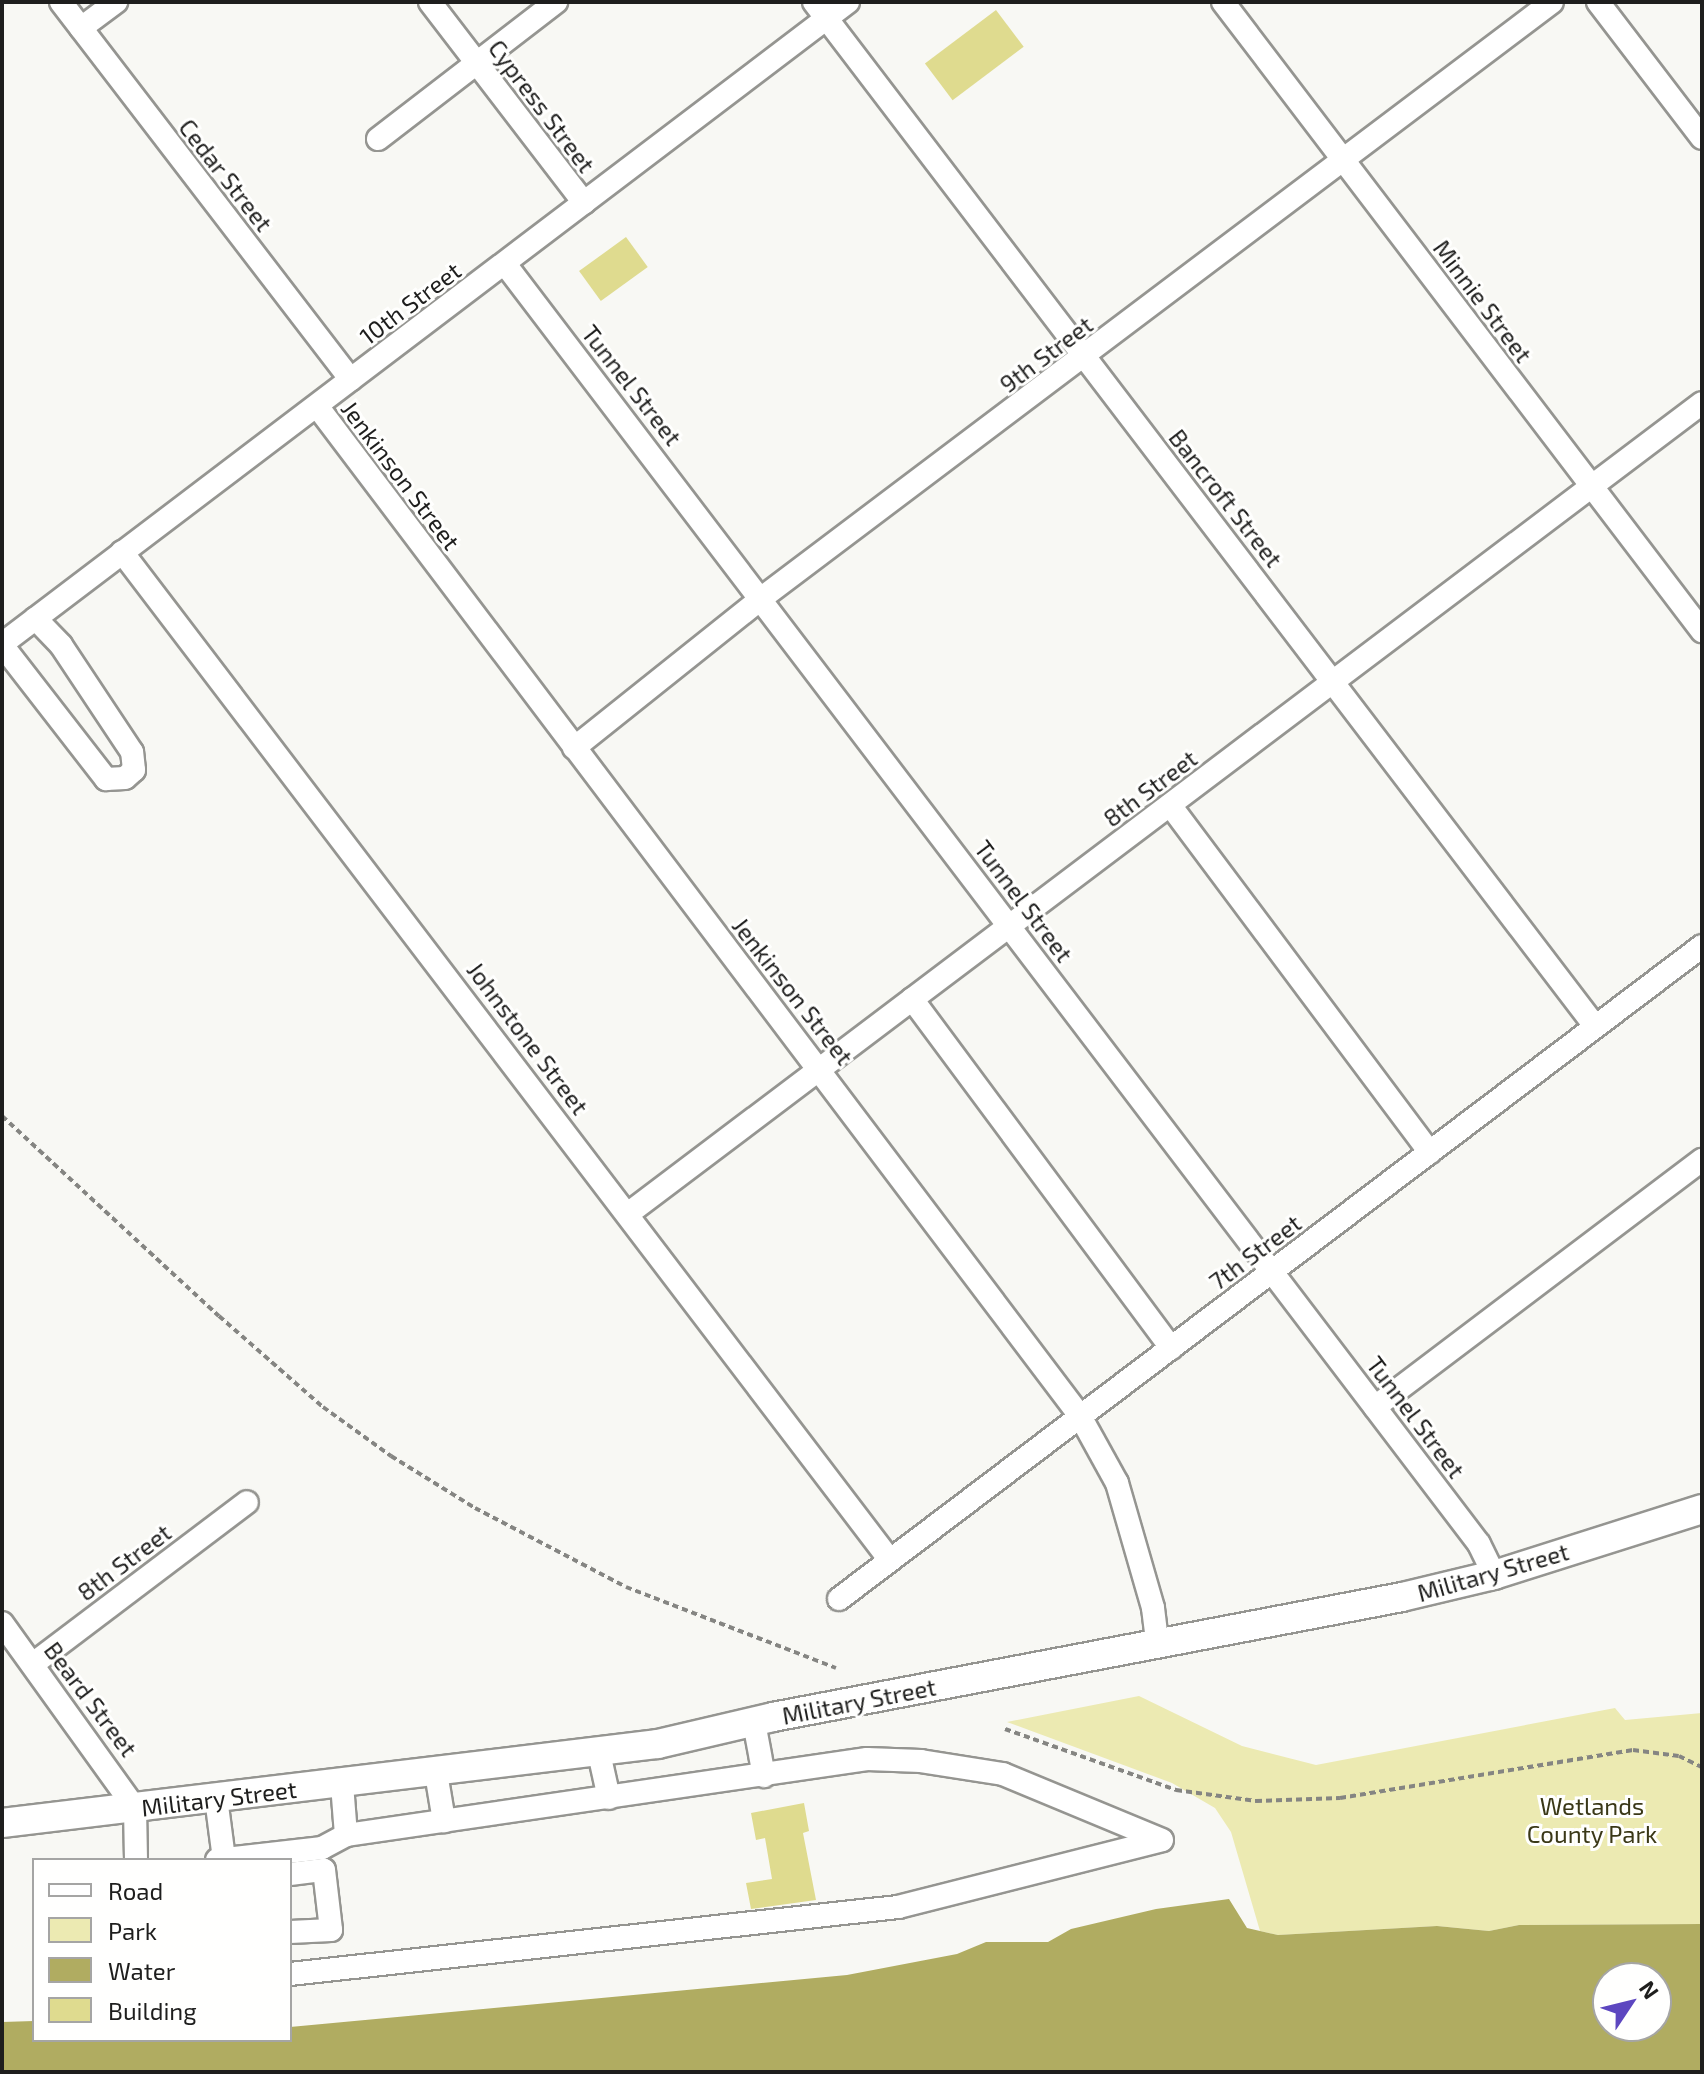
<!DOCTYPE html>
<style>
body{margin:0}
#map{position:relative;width:1704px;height:2074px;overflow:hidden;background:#f8f8f4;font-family:"Exo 2",sans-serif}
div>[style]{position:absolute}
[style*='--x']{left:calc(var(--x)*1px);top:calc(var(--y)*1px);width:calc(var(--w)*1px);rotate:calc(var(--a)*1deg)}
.green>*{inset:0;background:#eceab2}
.water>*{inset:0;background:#b0ac61}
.building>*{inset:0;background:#dfdb8f;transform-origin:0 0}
.path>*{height:4px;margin-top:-2px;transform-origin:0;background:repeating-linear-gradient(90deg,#858582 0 6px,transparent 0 10px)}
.roads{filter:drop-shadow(2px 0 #959591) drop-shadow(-2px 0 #959591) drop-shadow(0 2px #959591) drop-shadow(0 -2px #959591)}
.minor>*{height:22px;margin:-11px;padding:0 11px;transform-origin:11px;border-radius:11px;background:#fff}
.major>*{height:28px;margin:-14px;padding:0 14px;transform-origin:14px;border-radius:14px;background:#fff}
span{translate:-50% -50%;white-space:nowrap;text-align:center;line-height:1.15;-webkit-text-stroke:6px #fffffe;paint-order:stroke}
.street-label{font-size:24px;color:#1e1e1d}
.park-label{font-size:24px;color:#3a3817}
.frame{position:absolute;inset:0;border:4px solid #1e1e1d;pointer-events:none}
.legend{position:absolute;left:32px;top:1858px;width:260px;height:184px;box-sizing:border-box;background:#fffffe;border:2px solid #a5a5a4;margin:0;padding:10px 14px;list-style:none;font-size:24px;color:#1e1e1d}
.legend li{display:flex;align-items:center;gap:16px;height:40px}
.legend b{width:40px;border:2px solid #a5a5a4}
.north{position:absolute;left:1592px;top:1962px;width:80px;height:80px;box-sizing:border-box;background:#fffffe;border:2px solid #a5a5a4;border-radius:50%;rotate:55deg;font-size:22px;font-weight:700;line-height:32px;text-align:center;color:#1e1e1d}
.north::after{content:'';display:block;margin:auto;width:28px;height:36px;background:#5d47c0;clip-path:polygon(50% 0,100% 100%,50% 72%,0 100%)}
</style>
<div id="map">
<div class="green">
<i style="clip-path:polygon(1139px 1696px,1242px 1746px,1316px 1765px,1615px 1708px,1625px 1720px,1702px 1713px,1702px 1924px,1519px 1925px,1489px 1931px,1437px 1926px,1278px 1935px,1260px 1931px,1231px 1832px,1215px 1808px,1172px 1783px,1007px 1722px)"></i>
</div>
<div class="water">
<i style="clip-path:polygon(evenodd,1229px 1899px,1247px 1928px,1278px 1935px,1437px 1926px,1489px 1931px,1519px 1925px,1702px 1924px,1702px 2072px,2px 2072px,2px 2022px,34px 2021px,34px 2040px,290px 2040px,290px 2027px,847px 1975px,957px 1954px,986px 1942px,1048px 1942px,1071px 1929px,1156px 1909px,1229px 1899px,1608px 1978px,1656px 1978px,1656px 2026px,1608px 2026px,1608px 1978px)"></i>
</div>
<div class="building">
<i style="left:996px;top:10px;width:46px;height:89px;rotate:53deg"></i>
<i style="left:626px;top:237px;width:37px;height:58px;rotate:54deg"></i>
<i style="clip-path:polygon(804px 1803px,809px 1831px,803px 1833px,816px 1900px,751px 1909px,746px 1883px,772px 1879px,765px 1838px,756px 1840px,751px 1813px)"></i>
</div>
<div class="path">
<i style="--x:2;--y:1116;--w:295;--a:42.7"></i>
<i style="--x:219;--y:1316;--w:138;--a:41.2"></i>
<i style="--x:323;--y:1407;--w:84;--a:35.8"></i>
<i style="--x:391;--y:1456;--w:99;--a:31.8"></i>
<i style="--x:475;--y:1508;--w:170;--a:27.6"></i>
<i style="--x:626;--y:1587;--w:225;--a:21.1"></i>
<i style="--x:1005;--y:1729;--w:182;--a:19.6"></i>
<i style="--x:1176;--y:1790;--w:81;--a:7.8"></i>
<i style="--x:1256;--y:1801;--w:84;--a:-2"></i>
<i style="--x:1340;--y:1798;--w:297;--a:-9.3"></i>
<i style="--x:1633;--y:1750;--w:46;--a:7.4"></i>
<i style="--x:1679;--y:1756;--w:25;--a:26"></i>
</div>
<div class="roads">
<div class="minor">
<i style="--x:61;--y:2;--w:476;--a:52.5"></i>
<i style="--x:430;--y:2;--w:253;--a:52.5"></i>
<i style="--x:814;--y:2;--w:1288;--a:52.67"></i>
<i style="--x:1223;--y:2;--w:791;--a:52.71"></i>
<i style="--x:1598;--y:2;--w:171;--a:52.6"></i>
<i style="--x:81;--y:28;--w:44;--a:-36.6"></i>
<i style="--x:378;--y:139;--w:225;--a:-37.6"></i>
<i style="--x:505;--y:264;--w:1608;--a:52.73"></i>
<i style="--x:1479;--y:1544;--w:34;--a:64"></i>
<i style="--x:317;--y:406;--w:1266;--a:52.93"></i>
<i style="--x:1080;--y:1416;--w:77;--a:61.1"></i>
<i style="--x:1117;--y:1483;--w:130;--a:73.9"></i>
<i style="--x:1153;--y:1608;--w:35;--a:83"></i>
<i style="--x:122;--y:552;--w:1266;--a:52.7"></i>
<i style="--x:2;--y:644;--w:1062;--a:-37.19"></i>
<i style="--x:2;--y:645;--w:170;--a:52.2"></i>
<i style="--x:106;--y:779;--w:19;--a:-3"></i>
<i style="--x:125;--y:778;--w:12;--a:-42"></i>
<i style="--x:134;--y:770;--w:18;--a:-96"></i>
<i style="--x:132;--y:752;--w:128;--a:-123.6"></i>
<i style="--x:61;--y:645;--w:37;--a:-134"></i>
<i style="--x:574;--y:748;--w:242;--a:-38.6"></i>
<i style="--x:763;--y:597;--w:988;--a:-37.02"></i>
<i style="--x:1170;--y:805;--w:434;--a:53.2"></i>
<i style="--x:912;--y:999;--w:435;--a:53.4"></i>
<i style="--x:629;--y:1213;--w:1344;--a:-37.05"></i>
<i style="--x:1375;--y:1407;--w:410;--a:-37.1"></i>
<i style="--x:839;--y:1599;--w:1082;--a:-37.11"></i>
<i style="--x:2;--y:1623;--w:228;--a:54.3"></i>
<i style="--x:135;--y:1808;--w:52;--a:88.9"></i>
<i style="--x:33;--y:1664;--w:268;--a:-37.1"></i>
<i style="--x:754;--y:1722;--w:55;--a:79.5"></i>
<i style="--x:599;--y:1753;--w:46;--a:77.5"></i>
<i style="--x:436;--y:1773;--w:49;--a:80.5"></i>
<i style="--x:216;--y:1798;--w:62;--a:82.5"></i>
<i style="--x:217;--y:1860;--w:106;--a:-6.5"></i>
<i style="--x:322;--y:1848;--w:27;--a:-28"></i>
<i style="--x:290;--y:1874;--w:34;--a:-7"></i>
<i style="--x:324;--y:1870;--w:60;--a:83.3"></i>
<i style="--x:331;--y:1930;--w:41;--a:177.2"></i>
<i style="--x:290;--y:1974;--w:612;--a:-6.29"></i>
<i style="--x:898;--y:1907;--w:272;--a:-14.2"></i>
<i style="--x:1162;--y:1840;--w:172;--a:-157.5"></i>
<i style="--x:1003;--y:1774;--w:83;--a:-171"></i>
<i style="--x:921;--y:1761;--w:54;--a:-177.9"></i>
<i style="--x:867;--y:1759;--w:527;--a:171.7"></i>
<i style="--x:346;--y:1835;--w:51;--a:-94.5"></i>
</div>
<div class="major">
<i style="--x:2;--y:1823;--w:661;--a:-6.87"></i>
<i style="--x:658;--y:1744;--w:118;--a:-13.2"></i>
<i style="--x:773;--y:1717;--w:640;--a:-10.8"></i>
<i style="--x:1402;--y:1597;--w:95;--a:-13.4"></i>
<i style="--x:1494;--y:1575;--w:218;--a:-17.6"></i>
</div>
</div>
<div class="street-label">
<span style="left:542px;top:106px;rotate:53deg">Cypress Street</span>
<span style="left:226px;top:175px;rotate:52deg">Cedar Street</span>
<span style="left:1483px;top:301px;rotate:53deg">Minnie Street</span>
<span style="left:410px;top:303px;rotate:-37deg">10th Street</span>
<span style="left:1046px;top:354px;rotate:-37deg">9th Street</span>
<span style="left:632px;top:385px;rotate:52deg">Tunnel Street</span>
<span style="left:401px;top:475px;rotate:53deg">Jenkinson Street</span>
<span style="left:1226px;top:498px;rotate:52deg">Bancroft Street</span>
<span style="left:1150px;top:788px;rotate:-37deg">8th Street</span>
<span style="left:1024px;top:901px;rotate:53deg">Tunnel Street</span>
<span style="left:793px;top:991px;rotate:52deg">Jenkinson Street</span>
<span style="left:528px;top:1038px;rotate:53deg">Johnstone Street</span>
<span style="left:1255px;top:1252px;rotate:-37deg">7th Street</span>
<span style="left:1416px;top:1417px;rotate:53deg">Tunnel Street</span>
<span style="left:124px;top:1562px;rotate:-37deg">8th Street</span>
<span style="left:1493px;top:1572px;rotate:-16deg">Military Street</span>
<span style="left:91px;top:1699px;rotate:53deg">Beard Street</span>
<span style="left:859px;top:1701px;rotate:-11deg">Military Street</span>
<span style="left:219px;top:1798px;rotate:-7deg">Military Street</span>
</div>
<div class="park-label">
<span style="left:1592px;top:1820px">Wetlands<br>County Park</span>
</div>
<div class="frame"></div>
<ul class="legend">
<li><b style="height:10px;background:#fff"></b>Road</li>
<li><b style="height:22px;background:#eceab2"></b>Park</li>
<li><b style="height:22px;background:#b0ac61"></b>Water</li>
<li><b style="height:22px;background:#dfdb8f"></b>Building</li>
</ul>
<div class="north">N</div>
</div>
